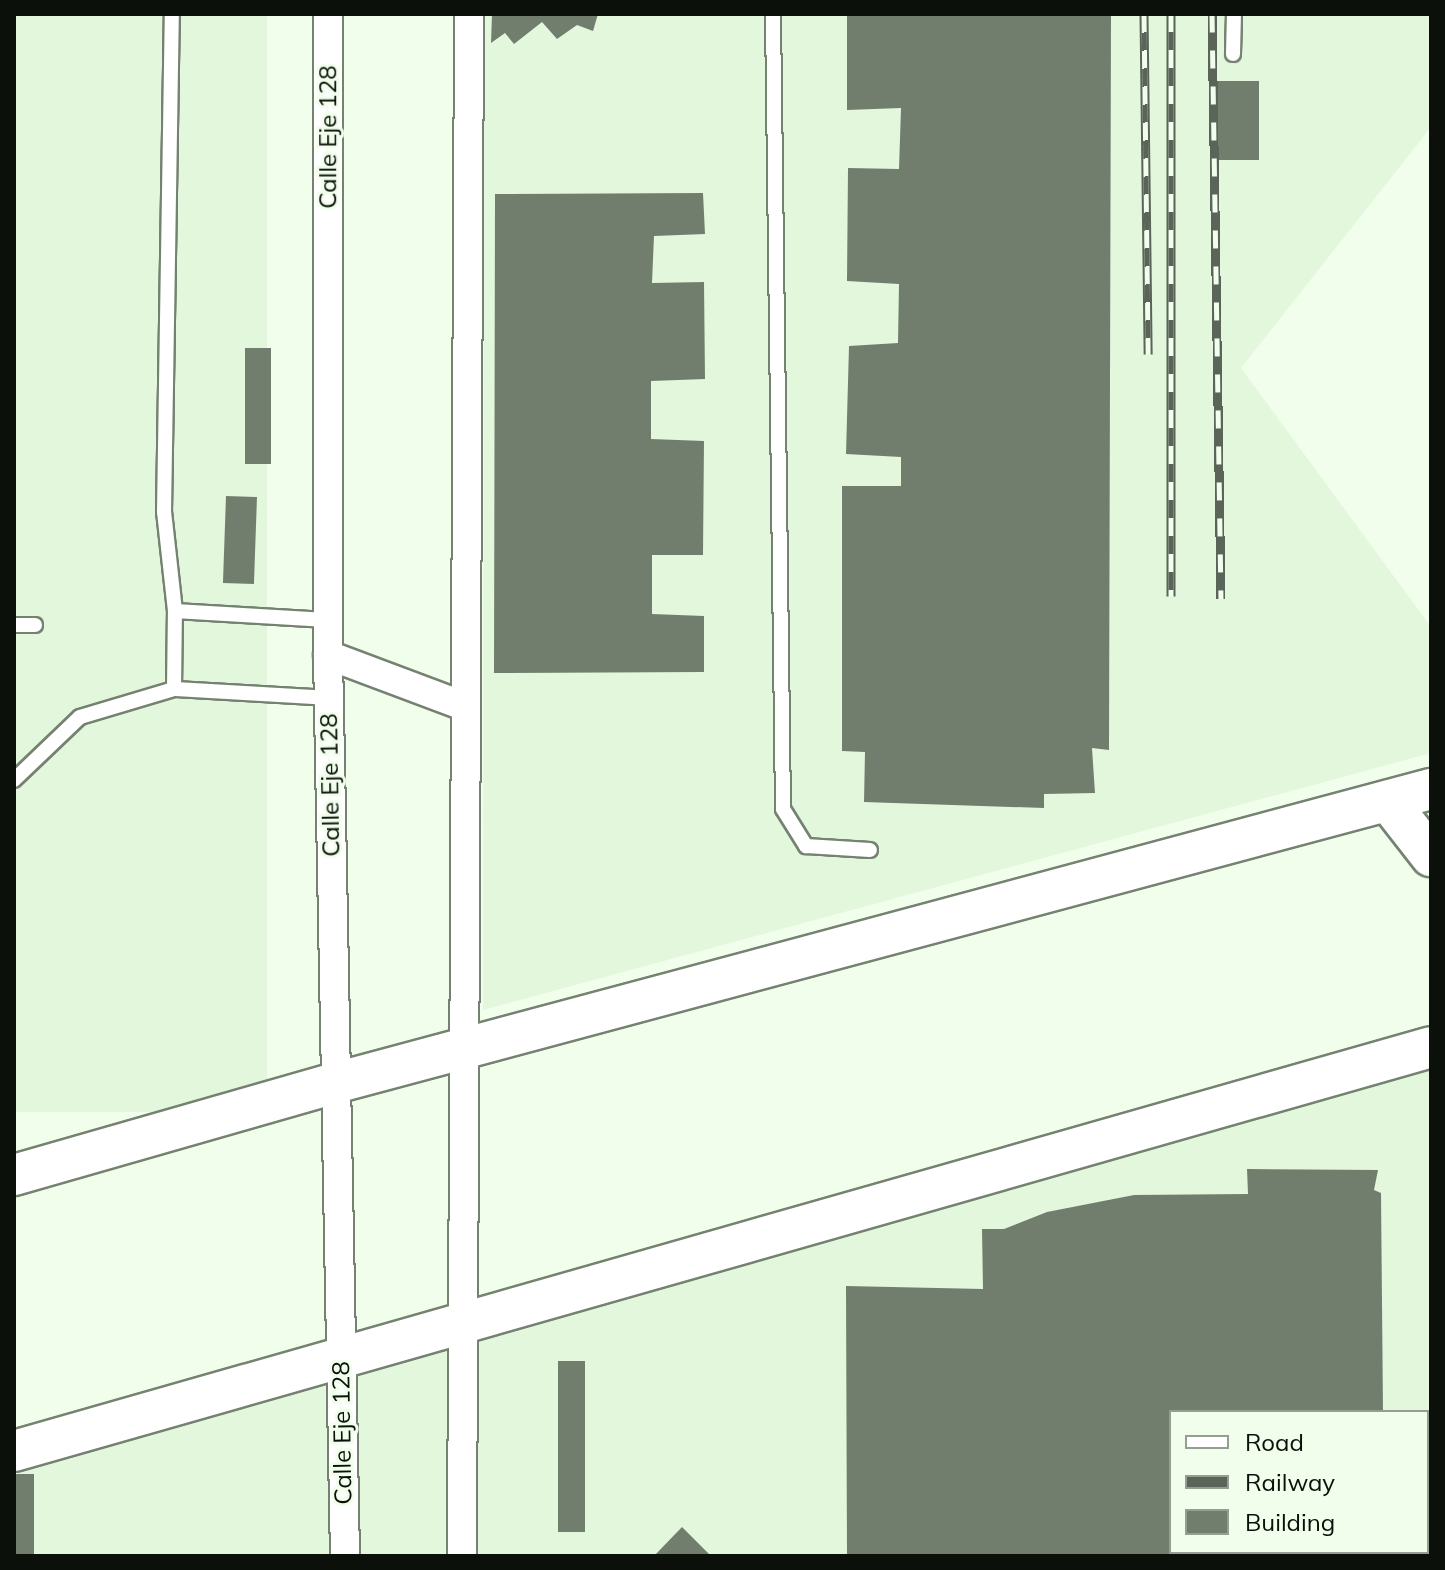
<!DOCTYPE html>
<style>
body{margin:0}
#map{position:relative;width:1445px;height:1570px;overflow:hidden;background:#f0feeb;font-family:Mulish,sans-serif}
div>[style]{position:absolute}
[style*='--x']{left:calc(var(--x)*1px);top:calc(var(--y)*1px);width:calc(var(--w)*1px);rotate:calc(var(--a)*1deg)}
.built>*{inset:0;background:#e3f7dd;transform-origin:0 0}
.building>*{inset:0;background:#717e6d;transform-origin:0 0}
.roads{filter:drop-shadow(2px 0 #758271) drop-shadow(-2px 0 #758271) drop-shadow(0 2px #758271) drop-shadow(0 -2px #758271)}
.lane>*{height:14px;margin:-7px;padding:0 7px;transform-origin:7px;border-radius:7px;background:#fff}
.street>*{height:28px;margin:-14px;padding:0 14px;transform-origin:14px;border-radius:14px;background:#fff}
.secondary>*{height:40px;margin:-20px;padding:0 20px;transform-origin:20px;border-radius:20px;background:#fff}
.rail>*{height:9px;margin-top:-4.5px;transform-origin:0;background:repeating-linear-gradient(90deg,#f0feeb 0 18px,#5b6459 0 36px);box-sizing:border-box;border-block:2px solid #5b6459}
span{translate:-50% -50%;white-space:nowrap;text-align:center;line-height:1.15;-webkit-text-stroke:6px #f0feeb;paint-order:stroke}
.street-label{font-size:24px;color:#0b100a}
.frame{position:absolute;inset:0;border:16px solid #0b100a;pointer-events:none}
.legend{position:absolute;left:1169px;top:1410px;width:260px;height:144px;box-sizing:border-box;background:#f0feeb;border:2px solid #949f91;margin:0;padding:10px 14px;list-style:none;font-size:24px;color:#0b100a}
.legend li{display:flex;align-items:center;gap:16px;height:40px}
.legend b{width:40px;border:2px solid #949f91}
</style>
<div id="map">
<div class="built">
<i style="left:14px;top:14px;width:253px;height:1098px"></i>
<i style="clip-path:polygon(484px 14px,1431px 14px,1431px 127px,1241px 368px,1431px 627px,1431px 753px,483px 1010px)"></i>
<i style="clip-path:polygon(evenodd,1431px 1046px,1431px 1556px,14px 1556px,14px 1439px,1431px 1046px,1171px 1412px,1427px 1412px,1427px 1552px,1171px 1552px,1171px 1412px)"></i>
</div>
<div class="building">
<i style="clip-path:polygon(492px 14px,598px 14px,593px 31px,577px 25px,557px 39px,542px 22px,514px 44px,505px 33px,491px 43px)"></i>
<i style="clip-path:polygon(847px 14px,1111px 14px,1109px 750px,1092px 748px,1095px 793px,1044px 794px,1044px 808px,864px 802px,865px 752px,842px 751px,842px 486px,901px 486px,901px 457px,846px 454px,849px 346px,898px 343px,899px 284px,847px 281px,848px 168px,899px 169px,901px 108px,847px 110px)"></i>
<i style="left:1213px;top:81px;width:46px;height:79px"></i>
<i style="clip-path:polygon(703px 193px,705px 234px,654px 236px,652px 283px,704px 282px,705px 379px,651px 381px,651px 439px,704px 441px,703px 555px,652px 555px,652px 614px,704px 616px,704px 672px,494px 673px,495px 194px)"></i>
<i style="left:271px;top:348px;width:116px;height:26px;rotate:90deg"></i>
<i style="left:226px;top:496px;width:31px;height:87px;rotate:2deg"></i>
<i style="clip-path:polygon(1247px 1169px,1378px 1170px,1374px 1190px,1381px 1193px,1383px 1412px,1171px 1412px,1171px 1552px,1384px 1556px,847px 1556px,846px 1286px,983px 1289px,982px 1229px,1004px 1229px,1047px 1212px,1134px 1195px,1248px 1194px)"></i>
<i style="left:558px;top:1361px;width:27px;height:171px"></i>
<i style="left:34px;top:1474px;width:82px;height:21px;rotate:90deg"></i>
<i style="clip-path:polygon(682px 1527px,711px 1556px,654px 1556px)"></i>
</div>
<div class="roads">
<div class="lane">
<i style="--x:773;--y:14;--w:795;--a:89.28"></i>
<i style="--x:783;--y:809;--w:44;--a:58.1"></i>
<i style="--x:806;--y:846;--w:64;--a:3.6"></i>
<i style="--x:1233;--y:54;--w:40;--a:-88.6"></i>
<i style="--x:175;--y:611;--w:152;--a:3.4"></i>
<i style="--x:14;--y:625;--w:21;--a:0"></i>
<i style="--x:174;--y:689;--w:154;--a:3.3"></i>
<i style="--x:14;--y:780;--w:91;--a:-43.7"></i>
<i style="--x:80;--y:717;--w:98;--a:-16.6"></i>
<i style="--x:174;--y:689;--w:78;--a:-89.3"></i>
<i style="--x:175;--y:611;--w:100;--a:-96.3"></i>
<i style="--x:164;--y:512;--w:498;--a:-89.1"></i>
</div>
<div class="street">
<i style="--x:328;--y:14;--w:641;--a:90"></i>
<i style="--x:328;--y:655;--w:901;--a:88.92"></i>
<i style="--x:328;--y:655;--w:145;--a:20.6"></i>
<i style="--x:462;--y:1556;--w:1542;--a:-89.74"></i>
</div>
<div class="secondary">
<i style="--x:1388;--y:801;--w:70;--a:52"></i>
<i style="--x:14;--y:1175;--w:334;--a:-16"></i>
<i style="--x:335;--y:1083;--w:1135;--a:-15.02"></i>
<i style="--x:14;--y:1451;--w:1473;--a:-15.91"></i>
</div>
</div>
<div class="rail">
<i style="--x:1144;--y:14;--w:340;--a:89.3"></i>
<i style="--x:1171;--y:14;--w:582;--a:90"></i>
<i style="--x:1212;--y:14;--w:585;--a:89.12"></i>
</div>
<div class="street-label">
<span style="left:328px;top:137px;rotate:-90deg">Calle Eje 128</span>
<span style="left:330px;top:785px;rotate:-91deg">Calle Eje 128</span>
<span style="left:342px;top:1433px;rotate:-91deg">Calle Eje 128</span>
</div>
<div class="frame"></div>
<ul class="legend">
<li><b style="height:10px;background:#fff"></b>Road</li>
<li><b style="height:10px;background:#5b6459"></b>Railway</li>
<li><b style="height:22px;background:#717e6d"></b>Building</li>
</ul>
</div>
